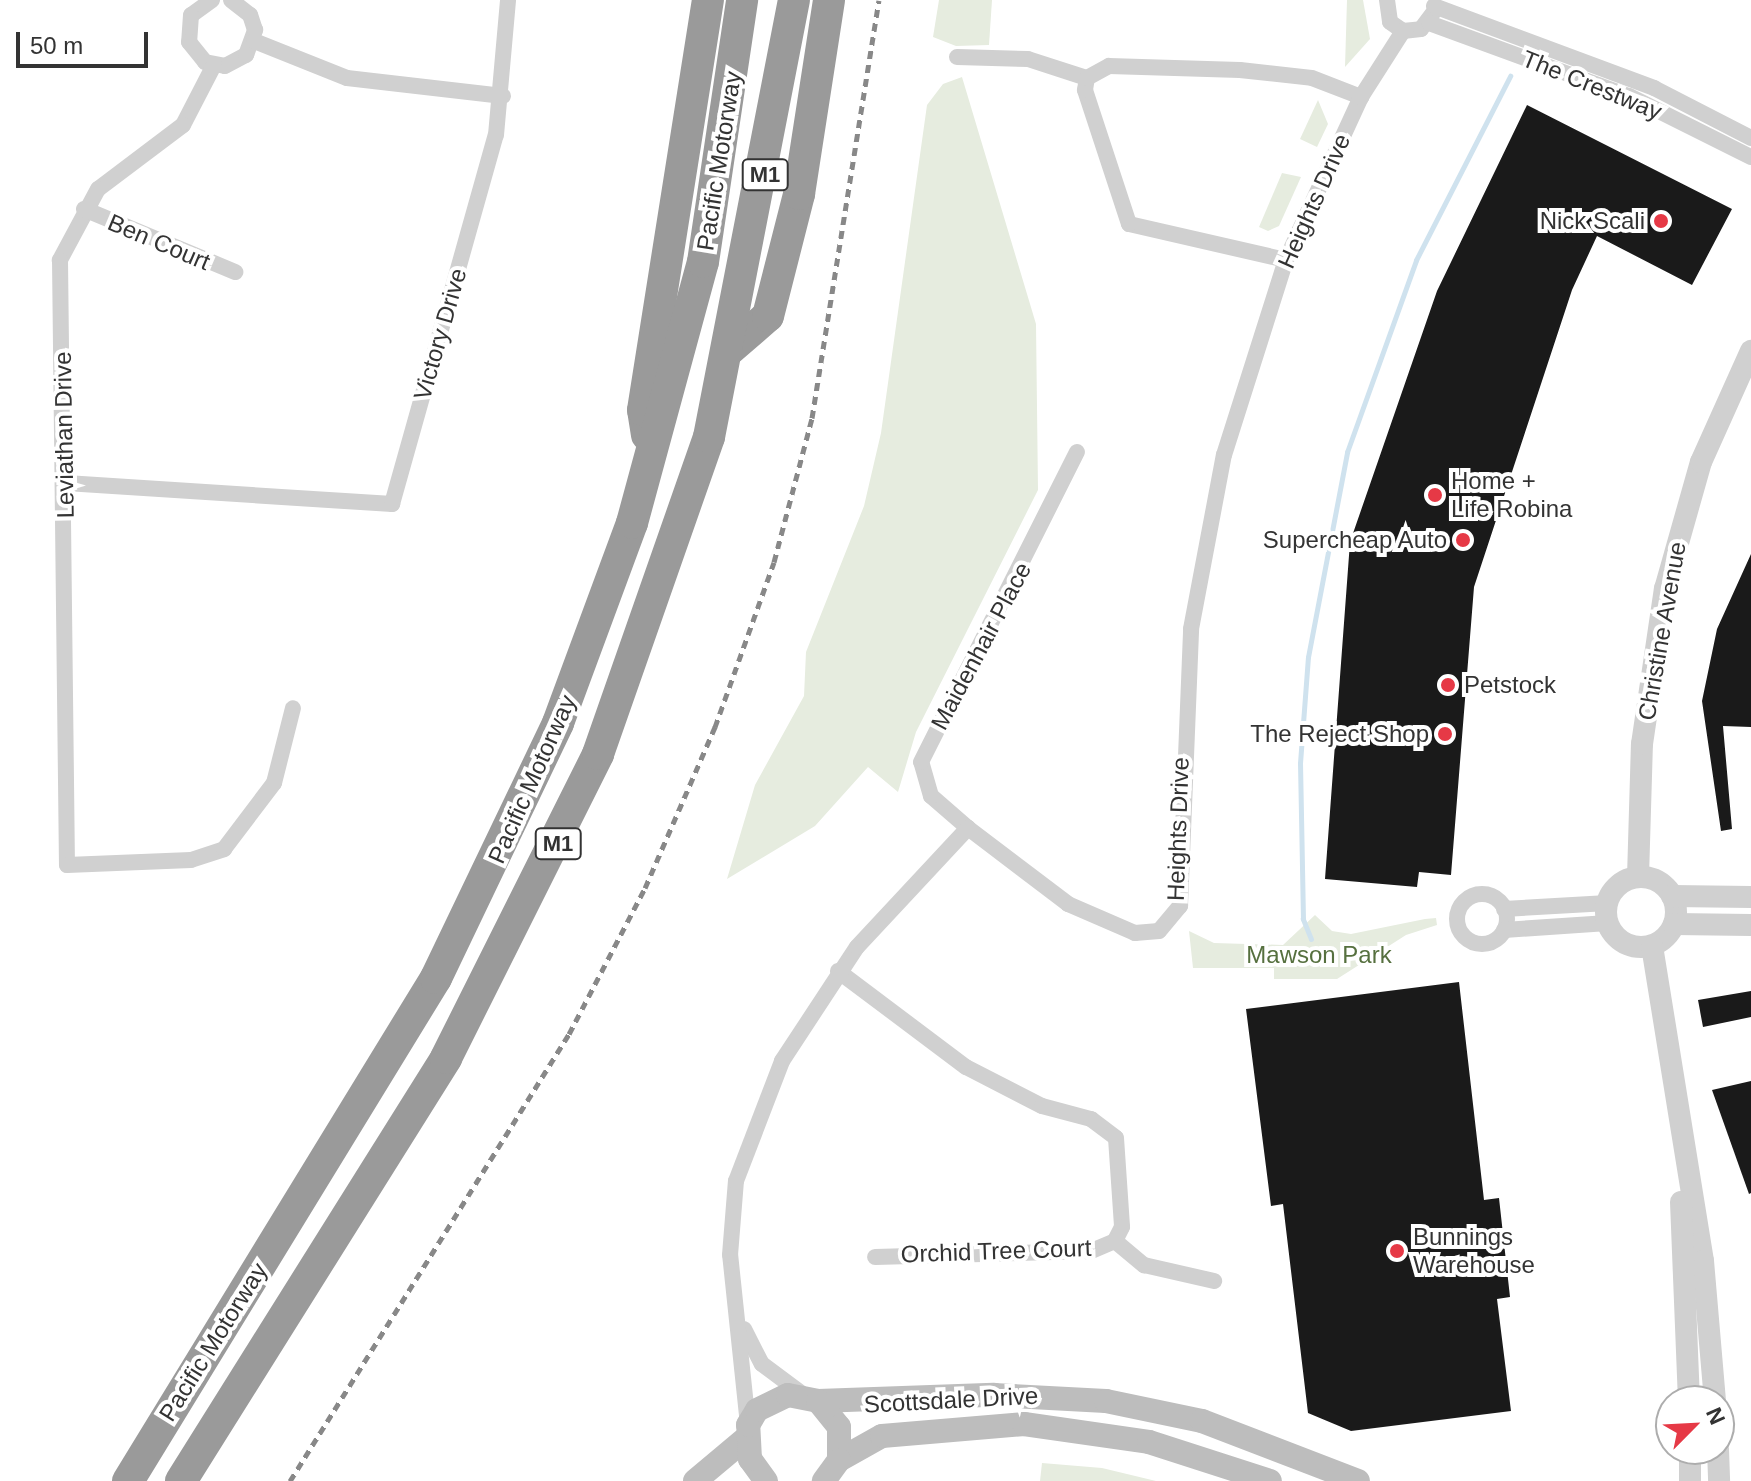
<!DOCTYPE html>
<style>
body{margin:0}
#map{position:relative;width:1751px;height:1481px;overflow:hidden;background:#fff;font-family:Arial,sans-serif}
div>[style]{position:absolute}
[style*='--x']{left:calc(var(--x)*1px);top:calc(var(--y)*1px);width:calc(var(--w)*1px);rotate:calc(var(--a)*1deg)}
.green>*{inset:0;background:#e6ecdf}
.stream>*{height:5px;margin:-2.5px;padding:0 2.5px;transform-origin:2.5px;border-radius:2.5px;background:#cfe2ee}
.building>*{inset:0;background:#1a1a1a}
.minor>*{height:16px;margin:-8px;padding:0 8px;transform-origin:8px;border-radius:8px;background:#d0d0d0}
.minor>.ring{margin:-8px;padding:0;box-sizing:content-box;background:none;border:16px solid #d0d0d0;border-radius:50%}
.tertiary>*{height:22px;margin:-11px;padding:0 11px;transform-origin:11px;border-radius:11px;background:#d0d0d0}
.tertiary>.ring{margin:-11px;padding:0;box-sizing:content-box;background:none;border:22px solid #d0d0d0;border-radius:50%}
.secondary>*{height:24px;margin:-12px;padding:0 12px;transform-origin:12px;border-radius:12px;background:#bdbdbd}
.motorway>*{height:32px;margin:-16px;padding:0 16px;transform-origin:16px;border-radius:16px;background:#9a9a9a}
.rail>*{height:5px;margin-top:-2.5px;transform-origin:0;background:repeating-linear-gradient(90deg,#888 0 8px,transparent 0 14px)}
.dots>*{width:22px;height:22px;translate:-50% -50%;box-sizing:border-box;border:4px solid #fff;border-radius:50%}
span{translate:-50% -50%;white-space:nowrap;text-align:center;line-height:1.15;-webkit-text-stroke:8px #fff;paint-order:stroke}
.shield-label span{padding:2px 6px;background:#fff;border:2px solid;border-radius:6px;-webkit-text-stroke-width:0}
.shield-label{font-size:22px;color:#333;font-weight:700}
.street-label{font-size:24px;color:#333}
.poi-label{font-size:24px;color:#333}
.right{translate:-100% -50%;text-align:right}
.left{translate:0 -50%;text-align:left}
.park-label{font-size:24px;color:#56703f}
.north{position:absolute;left:1655px;top:1385px;width:80px;height:80px;box-sizing:border-box;background:#fff;border:2px solid #adadad;border-radius:50%;rotate:66deg;font-size:22px;font-weight:700;line-height:32px;text-align:center;color:#333}
.north::after{content:'';display:block;margin:auto;width:28px;height:36px;background:#e63946;clip-path:polygon(50% 0,100% 100%,50% 72%,0 100%)}
.scale{position:absolute;left:16px;top:32px;width:132px;height:36px;box-sizing:border-box;border:4px solid #333;border-top:0;padding-left:10px;font-size:24px;line-height:28px;white-space:nowrap;color:#333;-webkit-text-stroke:6px #fff;paint-order:stroke}
</style>
<div id="map">
<div class="green">
<i style="clip-path:polygon(939px 0,992px 0,989px 45px,956px 46px,933px 37px)"></i>
<i style="clip-path:polygon(1347px 0,1363px 0,1370px 39px,1345px 67px)"></i>
<i style="clip-path:polygon(962px 77px,1036px 324px,1038px 490px,916px 732px,898px 792px,868px 767px,815px 826px,727px 879px,755px 785px,804px 696px,806px 652px,864px 506px,881px 433px,927px 105px,943px 84px)"></i>
<i style="clip-path:polygon(1318px 100px,1328px 124px,1317px 147px,1300px 139px)"></i>
<i style="clip-path:polygon(1282px 173px,1301px 177px,1279px 226px,1268px 231px,1259px 227px)"></i>
<i style="clip-path:polygon(1315px 915px,1332px 931px,1351px 934px,1425px 919px,1436px 918px,1437px 925px,1406px 935px,1337px 979px,1274px 979px,1274px 968px,1193px 968px,1189px 931px,1214px 943px,1283px 945px)"></i>
<i style="clip-path:polygon(1042px 1463px,1102px 1468px,1156px 1481px,1040px 1481px)"></i>
</div>
<div class="stream">
<i style="--x:1311;--y:939;--w:22;--a:-112"></i>
<i style="--x:1303;--y:919;--w:156;--a:-91.1"></i>
<i style="--x:1300;--y:763;--w:106;--a:-85.7"></i>
<i style="--x:1308;--y:657;--w:209;--a:-79.2"></i>
<i style="--x:1347;--y:452;--w:204;--a:-70.2"></i>
<i style="--x:1416;--y:260;--w:207;--a:-62.9"></i>
</div>
<div class="building">
<i style="clip-path:polygon(1527px 105px,1732px 209px,1692px 285px,1597px 236px,1572px 290px,1474px 587px,1451px 875px,1419px 872px,1417px 887px,1325px 879px,1350px 542px,1437px 291px)"></i>
<i style="clip-path:polygon(1751px 554px,1751px 727px,1723px 726px,1732px 829px,1721px 831px,1702px 701px,1717px 629px)"></i>
<i style="clip-path:polygon(1459px 982px,1484px 1200px,1499px 1198px,1510px 1297px,1497px 1299px,1511px 1411px,1351px 1431px,1308px 1413px,1283px 1204px,1271px 1206px,1246px 1009px)"></i>
<i style="clip-path:polygon(1751px 991px,1751px 1017px,1703px 1027px,1698px 1000px)"></i>
<i style="clip-path:polygon(1751px 1081px,1751px 1193px,1749px 1194px,1712px 1090px)"></i>
</div>
<div class="minor">
<i style="--x:212;--y:0;--w:26;--a:144"></i>
<i style="--x:191;--y:15;--w:27;--a:94"></i>
<i style="--x:189;--y:42;--w:26;--a:51"></i>
<i style="--x:205;--y:62;--w:20;--a:11"></i>
<i style="--x:225;--y:66;--w:24;--a:-28"></i>
<i style="--x:246;--y:55;--w:27;--a:-70"></i>
<i style="--x:255;--y:30;--w:16;--a:-108"></i>
<i style="--x:250;--y:15;--w:24;--a:-142"></i>
<i style="--x:1387;--y:0;--w:22;--a:82"></i>
<i style="--x:1390;--y:22;--w:16;--a:35"></i>
<i style="--x:1403;--y:31;--w:18;--a:-6"></i>
<i style="--x:1421;--y:29;--w:20;--a:-53"></i>
<i style="--x:1434;--y:6;--w:235;--a:20.4"></i>
<i style="--x:1654;--y:88;--w:109;--a:27.3"></i>
<i style="--x:1429;--y:23;--w:213;--a:20.1"></i>
<i style="--x:1629;--y:96;--w:136;--a:26.6"></i>
<i style="--x:254;--y:41;--w:100;--a:21.7"></i>
<i style="--x:347;--y:78;--w:157;--a:6.6"></i>
<i style="--x:957;--y:57;--w:71;--a:1.6"></i>
<i style="--x:1028;--y:59;--w:62;--a:17.9"></i>
<i style="--x:214;--y:65;--w:68;--a:117.3"></i>
<i style="--x:183;--y:125;--w:106;--a:143"></i>
<i style="--x:98;--y:189;--w:81;--a:118.2"></i>
<i style="--x:60;--y:260;--w:605;--a:89.34"></i>
<i style="--x:67;--y:865;--w:124;--a:-2.3"></i>
<i style="--x:191;--y:860;--w:35;--a:-18"></i>
<i style="--x:224;--y:849;--w:83;--a:-52.9"></i>
<i style="--x:274;--y:783;--w:77;--a:-75.8"></i>
<i style="--x:84;--y:209;--w:164;--a:22.6"></i>
<i style="--x:1286;--y:260;--w:161;--a:-167.1"></i>
<i style="--x:1129;--y:224;--w:141;--a:-108.2"></i>
<i style="--x:1085;--y:90;--w:12;--a:-81"></i>
<i style="--x:1087;--y:78;--w:25;--a:-29"></i>
<i style="--x:1109;--y:66;--w:131;--a:1.7"></i>
<i style="--x:1240;--y:70;--w:72;--a:6.3"></i>
<i style="--x:1312;--y:78;--w:53;--a:21.2"></i>
<i style="--x:66;--y:483;--w:327;--a:3.7"></i>
<i style="--x:392;--y:504;--w:383;--a:-74.3"></i>
<i style="--x:496;--y:135;--w:136;--a:-84.9"></i>
<i style="--x:968;--y:828;--w:49;--a:-139.1"></i>
<i style="--x:931;--y:796;--w:35;--a:-106"></i>
<i style="--x:921;--y:762;--w:347;--a:-63.3"></i>
<i class="ring" style="left:1457px;top:894px;width:34px;height:34px"></i>
<i style="--x:1504;--y:909;--w:104;--a:-3.3"></i>
<i style="--x:1504;--y:930;--w:104;--a:-3.9"></i>
<i style="--x:838;--y:971;--w:160;--a:36.9"></i>
<i style="--x:966;--y:1067;--w:85;--a:27.2"></i>
<i style="--x:1042;--y:1106;--w:51;--a:14.9"></i>
<i style="--x:1091;--y:1119;--w:31;--a:37"></i>
<i style="--x:1116;--y:1138;--w:89;--a:86.1"></i>
<i style="--x:1122;--y:1227;--w:16;--a:117"></i>
<i style="--x:1115;--y:1241;--w:26;--a:157"></i>
<i style="--x:1091;--y:1251;--w:216;--a:178.4"></i>
<i style="--x:1115;--y:1241;--w:38;--a:40"></i>
<i style="--x:1144;--y:1265;--w:72;--a:12.9"></i>
<i style="--x:744;--y:1329;--w:39;--a:63"></i>
<i style="--x:762;--y:1364;--w:54;--a:36.7"></i>
<i style="--x:748;--y:1425;--w:171;--a:-96"></i>
<i style="--x:730;--y:1255;--w:74;--a:-85.4"></i>
<i style="--x:736;--y:1181;--w:129;--a:-69"></i>
<i style="--x:782;--y:1061;--w:136;--a:-56.7"></i>
<i style="--x:857;--y:947;--w:163;--a:-47"></i>
<i style="--x:968;--y:828;--w:126;--a:37.2"></i>
<i style="--x:1068;--y:904;--w:73;--a:23.4"></i>
<i style="--x:1135;--y:933;--w:24;--a:-5"></i>
<i style="--x:1159;--y:931;--w:33;--a:-50"></i>
<i style="--x:1180;--y:906;--w:277;--a:-87.7"></i>
<i style="--x:1191;--y:629;--w:177;--a:-79.3"></i>
<i style="--x:1224;--y:455;--w:205;--a:-72.4"></i>
<i style="--x:1286;--y:260;--w:179;--a:-65.3"></i>
<i style="--x:1361;--y:97;--w:78;--a:-57.5"></i>
</div>
<div class="tertiary">
<i style="--x:1638;--y:877;--w:133;--a:-88.3"></i>
<i style="--x:1642;--y:744;--w:157;--a:-81.6"></i>
<i style="--x:1665;--y:589;--w:132;--a:-74.2"></i>
<i style="--x:1701;--y:462;--w:122;--a:-65.8"></i>
<i class="ring" style="left:1606px;top:877px;width:48px;height:48px"></i>
<i style="--x:1672;--y:896;--w:79;--a:0.7"></i>
<i style="--x:1674;--y:924;--w:77;--a:0.7"></i>
<i style="--x:1652;--y:946;--w:319;--a:80.8"></i>
<i style="--x:1703;--y:1261;--w:141;--a:85.1"></i>
<i style="--x:1681;--y:1202;--w:199;--a:87.7"></i>
<i style="--x:1690;--y:1449;--w:32;--a:90"></i>
<i style="--x:1718;--y:1449;--w:32;--a:88"></i>
</div>
<div class="secondary">
<i style="--x:818;--y:1401;--w:176;--a:-2"></i>
<i style="--x:994;--y:1395;--w:112;--a:3.1"></i>
<i style="--x:1106;--y:1401;--w:98;--a:11.8"></i>
<i style="--x:1202;--y:1421;--w:167;--a:21"></i>
<i style="--x:839;--y:1460;--w:49;--a:-29.2"></i>
<i style="--x:882;--y:1436;--w:143;--a:-4.8"></i>
<i style="--x:1024;--y:1424;--w:126;--a:8.2"></i>
<i style="--x:1149;--y:1442;--w:127;--a:17.9"></i>
<i style="--x:695;--y:1481;--w:65;--a:-40"></i>
<i style="--x:766;--y:1481;--w:27;--a:-126"></i>
<i style="--x:750;--y:1459;--w:34;--a:-93"></i>
<i style="--x:748;--y:1425;--w:17;--a:-59"></i>
<i style="--x:757;--y:1410;--w:34;--a:-26"></i>
<i style="--x:788;--y:1395;--w:31;--a:11"></i>
<i style="--x:818;--y:1401;--w:33;--a:51"></i>
<i style="--x:839;--y:1427;--w:33;--a:90"></i>
<i style="--x:839;--y:1460;--w:26;--a:126"></i>
</div>
<div class="motorway">
<i style="--x:730;--y:349;--w:50;--a:-41"></i>
<i style="--x:768;--y:316;--w:126;--a:-75.7"></i>
<i style="--x:799;--y:194;--w:196;--a:-81.2"></i>
<i style="--x:647;--y:435;--w:25;--a:-99"></i>
<i style="--x:643;--y:410;--w:415;--a:-81"></i>
<i style="--x:128;--y:1481;--w:590;--a:-58.52"></i>
<i style="--x:436;--y:978;--w:283;--a:-64.4"></i>
<i style="--x:558;--y:723;--w:213;--a:-69.7"></i>
<i style="--x:632;--y:523;--w:270;--a:-74.8"></i>
<i style="--x:703;--y:262;--w:265;--a:-81.5"></i>
<i style="--x:181;--y:1481;--w:499;--a:-57.9"></i>
<i style="--x:446;--y:1058;--w:340;--a:-63.4"></i>
<i style="--x:598;--y:754;--w:336;--a:-70.7"></i>
<i style="--x:709;--y:437;--w:445;--a:-79"></i>
</div>
<div class="rail">
<i style="--x:290;--y:1481;--w:527;--a:-58.03"></i>
<i style="--x:569;--y:1034;--w:165;--a:-62.5"></i>
<i style="--x:645;--y:888;--w:176;--a:-66.5"></i>
<i style="--x:715;--y:727;--w:175;--a:-70.3"></i>
<i style="--x:774;--y:562;--w:149;--a:-75.2"></i>
<i style="--x:812;--y:418;--w:423;--a:-80.9"></i>
</div>
<div class="dots">
<i style="left:1661px;top:221px;background:#e63946"></i>
<i style="left:1435px;top:495px;background:#e63946"></i>
<i style="left:1463px;top:540px;background:#e63946"></i>
<i style="left:1448px;top:685px;background:#e63946"></i>
<i style="left:1445px;top:734px;background:#e63946"></i>
<i style="left:1397px;top:1251px;background:#e63946"></i>
</div>
<div class="shield-label">
<span style="left:765px;top:175px">M1</span>
<span style="left:558px;top:844px">M1</span>
</div>
<div class="street-label">
<span style="left:1592px;top:85px;rotate:22deg">The Crestway</span>
<span style="left:719px;top:161px;rotate:-81deg">Pacific Motorway</span>
<span style="left:1314px;top:201px;rotate:-66deg">Heights Drive</span>
<span style="left:159px;top:242px;rotate:23deg">Ben Court</span>
<span style="left:440px;top:334px;rotate:-74deg">Victory Drive</span>
<span style="left:64px;top:435px;rotate:-91deg">Leviathan Drive</span>
<span style="left:1662px;top:631px;rotate:-80deg">Christine Avenue</span>
<span style="left:981px;top:646px;rotate:-62deg">Maidenhair Place</span>
<span style="left:532px;top:779px;rotate:-66deg">Pacific Motorway</span>
<span style="left:1178px;top:829px;rotate:-88deg">Heights Drive</span>
<span style="left:996px;top:1251px;rotate:-2deg">Orchid Tree Court</span>
<span style="left:213px;top:1342px;rotate:-58deg">Pacific Motorway</span>
<span style="left:951px;top:1400px;rotate:-3deg">Scottsdale Drive</span>
</div>
<div class="poi-label">
<span class="right" style="left:1645px;top:221px">Nick Scali</span>
<span class="left" style="left:1451px;top:495px">Home +<br>Life Robina</span>
<span class="right" style="left:1447px;top:540px">Supercheap Auto</span>
<span class="left" style="left:1464px;top:685px">Petstock</span>
<span class="right" style="left:1429px;top:734px">The Reject Shop</span>
<span class="left" style="left:1413px;top:1251px">Bunnings<br>Warehouse</span>
</div>
<div class="park-label">
<span style="left:1319px;top:955px">Mawson Park</span>
</div>
<div class="north">N</div>
<div class="scale">50 m</div>
</div>
